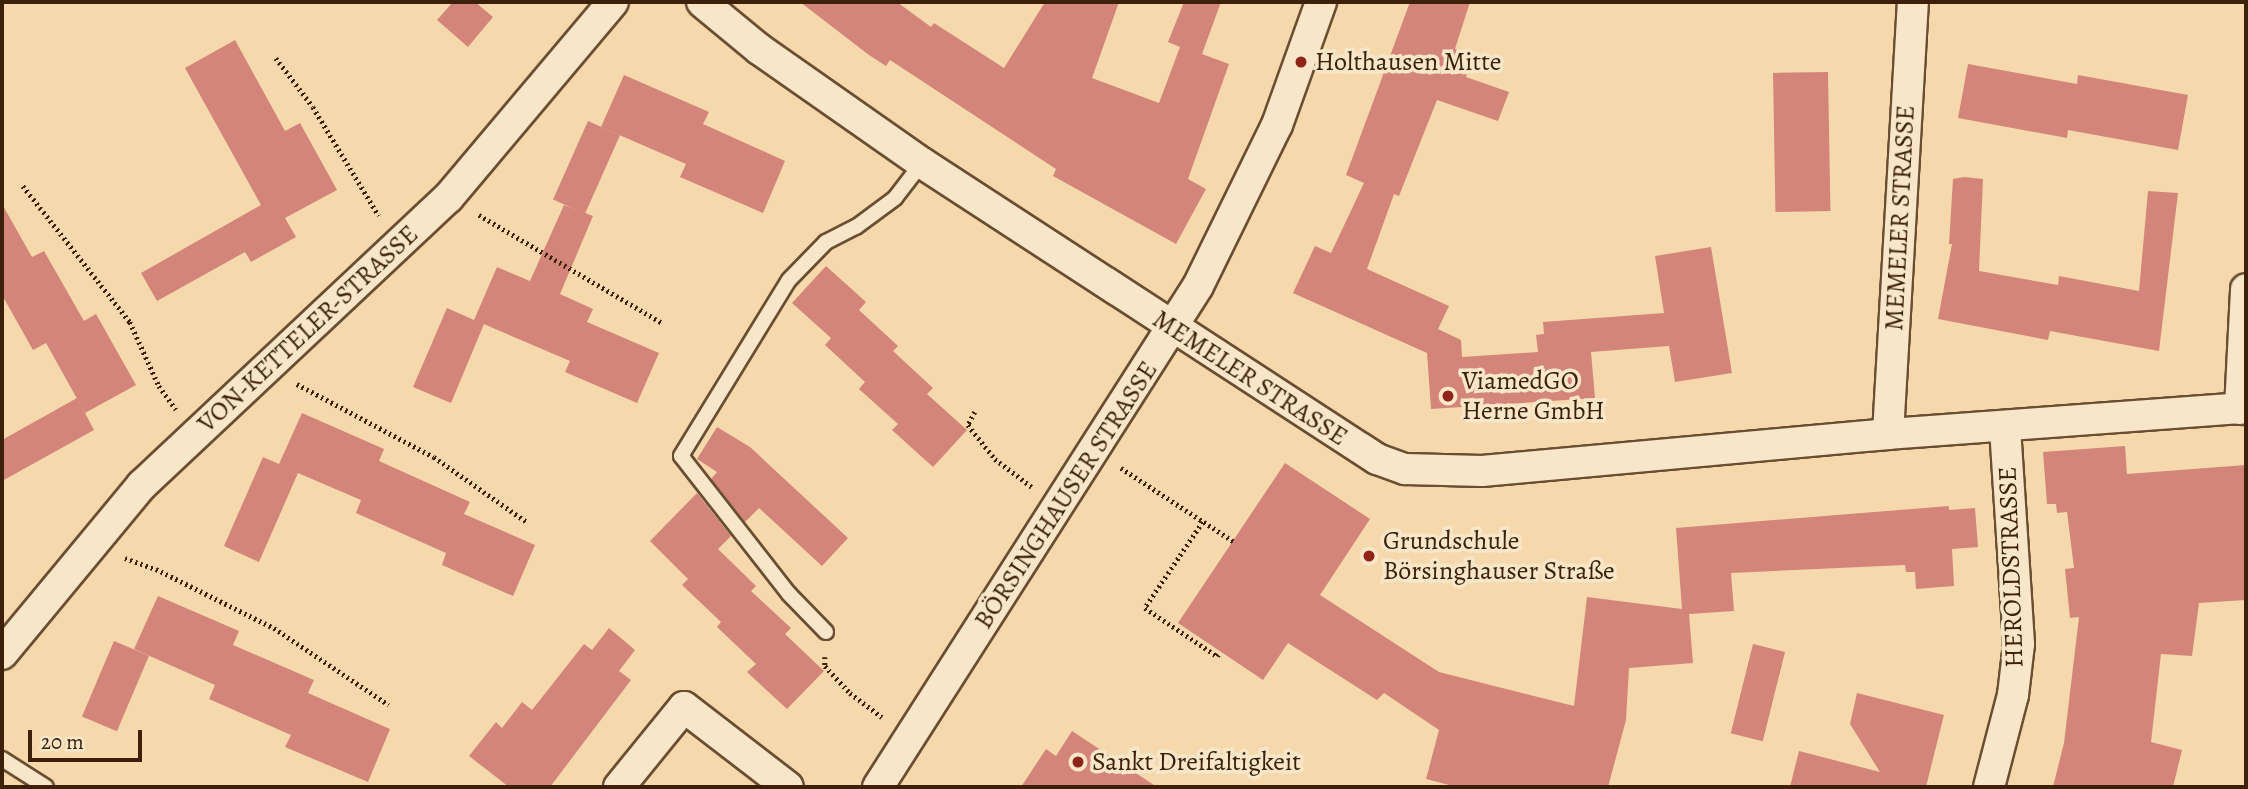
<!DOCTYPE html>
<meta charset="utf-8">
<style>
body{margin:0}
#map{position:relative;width:2248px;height:789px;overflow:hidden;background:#f5d9ac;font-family:Alegreya,serif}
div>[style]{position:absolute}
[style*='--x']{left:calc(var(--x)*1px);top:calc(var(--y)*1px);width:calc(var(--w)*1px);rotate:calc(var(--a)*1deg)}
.building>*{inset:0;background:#d3857a;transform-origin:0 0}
.path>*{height:4.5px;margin-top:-2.25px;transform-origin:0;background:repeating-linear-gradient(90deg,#3c200a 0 2px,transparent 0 5.5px)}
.roads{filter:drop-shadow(2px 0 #6a4e32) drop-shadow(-2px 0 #6a4e32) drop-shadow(0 2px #6a4e32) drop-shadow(0 -2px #6a4e32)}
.lane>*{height:14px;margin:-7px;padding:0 7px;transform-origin:7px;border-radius:7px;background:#f8e6c9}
.street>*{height:30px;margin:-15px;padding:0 15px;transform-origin:15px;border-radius:15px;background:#f8e6c9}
.dots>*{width:19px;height:19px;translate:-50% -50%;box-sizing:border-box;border:4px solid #f8e6c9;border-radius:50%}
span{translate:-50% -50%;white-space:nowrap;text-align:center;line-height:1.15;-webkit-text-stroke:7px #f8e6c9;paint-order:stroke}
.poi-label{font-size:26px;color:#3c200a}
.left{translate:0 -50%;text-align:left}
.street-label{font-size:26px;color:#3c200a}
.frame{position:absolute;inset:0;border:4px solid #3c200a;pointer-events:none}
.scale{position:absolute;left:28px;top:730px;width:114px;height:32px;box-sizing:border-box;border:4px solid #3c200a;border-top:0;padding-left:9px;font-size:21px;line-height:24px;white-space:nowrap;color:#3c200a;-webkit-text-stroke:5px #f8e6c9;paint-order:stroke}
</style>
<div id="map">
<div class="building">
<i style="clip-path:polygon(453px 2px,475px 2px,493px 17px,468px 47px,437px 20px)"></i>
<i style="clip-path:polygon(800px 2px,897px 2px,931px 27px,934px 23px,1004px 68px,1045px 2px,1119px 2px,1092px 78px,1159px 103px,1180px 47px,1168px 42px,1184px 2px,1221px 2px,1202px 54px,1229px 64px,1188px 179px,1206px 189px,1176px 244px,1053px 176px,1056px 169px,890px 60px,886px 66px,869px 55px)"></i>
<i style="clip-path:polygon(1410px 2px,1470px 2px,1455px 49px,1472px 54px,1466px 77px,1509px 92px,1498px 121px,1437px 100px,1399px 196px,1394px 194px,1367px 269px,1449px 306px,1438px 329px,1461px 340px,1462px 357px,1538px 352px,1536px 335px,1544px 334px,1543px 322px,1664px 313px,1655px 256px,1711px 247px,1732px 373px,1675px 382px,1669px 346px,1591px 352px,1595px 398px,1431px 409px,1427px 353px,1293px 293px,1315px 246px,1331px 253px,1364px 183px,1346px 175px)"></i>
<i style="clip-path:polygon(235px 40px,285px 131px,300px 123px,337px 190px,285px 218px,296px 237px,251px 262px,245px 252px,157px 301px,141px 273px,261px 205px,185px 68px)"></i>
<i style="clip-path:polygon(1968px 64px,2077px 84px,2078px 75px,2188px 95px,2178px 150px,2068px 130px,2067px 138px,1958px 118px)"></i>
<i style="left:1828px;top:72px;width:139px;height:55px;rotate:89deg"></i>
<i style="clip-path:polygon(624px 75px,709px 112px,703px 124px,785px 161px,763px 213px,680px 177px,686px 164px,601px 127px)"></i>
<i style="left:588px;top:121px;width:35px;height:86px;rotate:24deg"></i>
<i style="clip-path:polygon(1964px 177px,1983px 179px,1979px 271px,2058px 285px,2059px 276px,2139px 291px,2148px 191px,2178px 193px,2159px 351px,2050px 331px,2048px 340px,1938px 319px,1952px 244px,1949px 244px,1953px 179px)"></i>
<i style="clip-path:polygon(2px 204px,32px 257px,44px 251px,84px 321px,96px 314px,136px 385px,85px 413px,46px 343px,33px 350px,2px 295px)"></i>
<i style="clip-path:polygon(564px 205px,593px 216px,560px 294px,593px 309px,587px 322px,659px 353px,637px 403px,565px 372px,570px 361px,479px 322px,484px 324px,451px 403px,413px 387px,447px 308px,474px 320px,497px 267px,530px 281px)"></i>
<i style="clip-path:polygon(826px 266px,866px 302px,859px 310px,898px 346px,893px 351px,933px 388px,927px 394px,967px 430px,933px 467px,892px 430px,898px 424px,859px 389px,865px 382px,825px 345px,831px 338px,792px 303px)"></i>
<i style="clip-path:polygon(77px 398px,94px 430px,2px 481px,2px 440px)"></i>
<i style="clip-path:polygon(302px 413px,384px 449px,379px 461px,470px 502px,464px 514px,535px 545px,513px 596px,442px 565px,446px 553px,356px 513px,361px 500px,298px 473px,259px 562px,224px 546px,263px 457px,279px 464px)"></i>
<i style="clip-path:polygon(717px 427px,750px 447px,848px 538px,822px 566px,759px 508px,745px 522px,711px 479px,717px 472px,697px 459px)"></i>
<i style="clip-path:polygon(2125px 446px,2127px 474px,2246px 465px,2246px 600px,2199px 603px,2192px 656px,2161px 654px,2151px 742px,2182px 750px,2173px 787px,2053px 787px,2064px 743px,2079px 617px,2070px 618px,2065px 569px,2074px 568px,2067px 512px,2057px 513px,2056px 504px,2047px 504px,2043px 452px)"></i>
<i style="clip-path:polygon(1285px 463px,1370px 519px,1320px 595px,1439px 672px,1574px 706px,1587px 597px,1682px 609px,1676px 528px,1949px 506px,1949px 510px,1975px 508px,1978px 547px,1952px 549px,1954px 586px,1916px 589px,1915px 572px,1906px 572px,1905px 565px,1731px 573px,1734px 611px,1689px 614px,1693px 663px,1629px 668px,1626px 720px,1608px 787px,1457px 787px,1426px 779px,1439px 730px,1384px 693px,1377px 700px,1288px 643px,1263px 680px,1178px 623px)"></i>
<i style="clip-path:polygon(697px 493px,731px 536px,718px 549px,756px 586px,751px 591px,791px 628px,785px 634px,824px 671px,787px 709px,747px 672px,756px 664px,717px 627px,721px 622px,682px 585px,688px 579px,650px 541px)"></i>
<i style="clip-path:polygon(158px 596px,239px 631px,233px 645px,314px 680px,308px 693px,390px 729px,368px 782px,285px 747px,291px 735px,209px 699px,215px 685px,134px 649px)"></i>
<i style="clip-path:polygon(609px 628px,635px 650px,619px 671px,631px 680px,550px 787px,509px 787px,469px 756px,496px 722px,502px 728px,522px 702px,532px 710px,584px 644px,592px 650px)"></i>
<i style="left:114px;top:641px;width:38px;height:82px;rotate:23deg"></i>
<i style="left:1753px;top:644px;width:33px;height:92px;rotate:14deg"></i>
<i style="clip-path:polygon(1857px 693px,1944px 715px,1926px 787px,1790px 787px,1799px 751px,1880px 772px,1850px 724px)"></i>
<i style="clip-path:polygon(1072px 731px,1157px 787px,1021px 787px,1046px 749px,1056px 756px)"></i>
</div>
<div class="path">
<i style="--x:276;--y:58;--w:61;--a:52.9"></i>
<i style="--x:313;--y:107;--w:127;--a:58.8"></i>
<i style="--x:23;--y:186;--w:173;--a:51.8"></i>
<i style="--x:130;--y:322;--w:70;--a:65.6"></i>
<i style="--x:159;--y:386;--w:29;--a:54"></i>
<i style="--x:479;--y:215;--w:212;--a:30.5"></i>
<i style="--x:297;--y:384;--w:155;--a:28.1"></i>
<i style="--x:434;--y:457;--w:113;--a:35"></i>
<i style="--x:975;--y:412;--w:15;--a:118"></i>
<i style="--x:968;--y:425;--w:43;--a:51.5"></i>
<i style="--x:995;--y:459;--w:46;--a:37.1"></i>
<i style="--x:1121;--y:468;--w:134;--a:33.1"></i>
<i style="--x:1203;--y:522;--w:104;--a:124"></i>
<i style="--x:1145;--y:608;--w:87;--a:33.7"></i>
<i style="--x:1217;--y:656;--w:5;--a:-53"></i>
<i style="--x:125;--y:558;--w:33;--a:20"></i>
<i style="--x:156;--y:569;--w:132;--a:26.6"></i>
<i style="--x:274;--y:628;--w:138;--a:33.8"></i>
<i style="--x:825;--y:657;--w:9;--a:90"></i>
<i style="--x:825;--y:666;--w:37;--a:47"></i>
<i style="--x:850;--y:693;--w:40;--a:37"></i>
</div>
<div class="roads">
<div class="lane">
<i style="--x:826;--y:632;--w:53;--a:-134.2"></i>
<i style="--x:789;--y:594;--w:175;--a:-128"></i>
<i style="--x:681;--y:456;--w:206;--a:-58.5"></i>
<i style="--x:789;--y:280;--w:53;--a:-45.8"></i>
<i style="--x:826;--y:242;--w:34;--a:-27"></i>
<i style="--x:856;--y:227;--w:49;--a:-36.6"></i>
<i style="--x:895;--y:198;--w:44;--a:-52.4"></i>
<i style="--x:2;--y:759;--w:52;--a:32.5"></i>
</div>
<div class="street">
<i style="--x:702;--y:2;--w:74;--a:39.5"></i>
<i style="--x:759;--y:49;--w:199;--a:35"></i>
<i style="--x:922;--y:163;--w:543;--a:33.05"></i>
<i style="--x:1377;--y:459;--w:30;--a:20"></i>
<i style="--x:1405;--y:469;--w:77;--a:1.5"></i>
<i style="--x:1482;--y:471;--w:408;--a:-5.2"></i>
<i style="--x:1888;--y:434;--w:359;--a:-4.2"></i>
<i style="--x:2240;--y:409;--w:120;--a:-87.1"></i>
<i style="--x:1888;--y:434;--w:433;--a:-86.7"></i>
<i style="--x:2;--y:654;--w:219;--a:-50.4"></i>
<i style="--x:142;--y:485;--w:420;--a:-43.2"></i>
<i style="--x:448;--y:198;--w:256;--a:-49.9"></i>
<i style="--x:619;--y:787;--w:103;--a:-50.9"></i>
<i style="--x:684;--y:707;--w:131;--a:37.6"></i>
<i style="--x:878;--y:787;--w:594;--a:-57.43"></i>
<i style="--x:1198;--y:286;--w:179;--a:-63.9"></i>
<i style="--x:1277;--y:125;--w:131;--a:-70.3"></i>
<i style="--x:1989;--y:787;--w:95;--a:-75.4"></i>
<i style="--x:2013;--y:695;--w:51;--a:-83.3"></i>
<i style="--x:2019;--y:644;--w:216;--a:-93.7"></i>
</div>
</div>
<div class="dots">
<i style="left:1301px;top:62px;background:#8f2418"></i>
<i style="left:1448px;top:396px;background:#8f2418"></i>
<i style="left:1369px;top:556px;background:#8f2418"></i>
<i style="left:1078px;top:762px;background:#8f2418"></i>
</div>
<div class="poi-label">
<span class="left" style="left:1315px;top:62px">Holthausen Mitte</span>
<span class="left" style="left:1462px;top:396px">ViamedGO<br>Herne GmbH</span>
<span class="left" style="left:1383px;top:556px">Grundschule<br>Börsinghauser Straße</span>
<span class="left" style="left:1092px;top:762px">Sankt Dreifaltigkeit</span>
</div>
<div class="street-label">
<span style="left:1900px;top:218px;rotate:-87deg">MEMELER STRASSE</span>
<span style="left:308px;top:329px;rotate:-43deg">VON-KETTELER-STRASSE</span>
<span style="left:1250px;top:378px;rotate:33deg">MEMELER STRASSE</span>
<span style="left:1066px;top:495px;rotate:-57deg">BÖRSINGHAUSER STRASSE</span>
<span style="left:2011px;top:567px;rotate:-92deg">HEROLDSTRASSE</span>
</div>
<div class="frame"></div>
<div class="scale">20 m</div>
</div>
